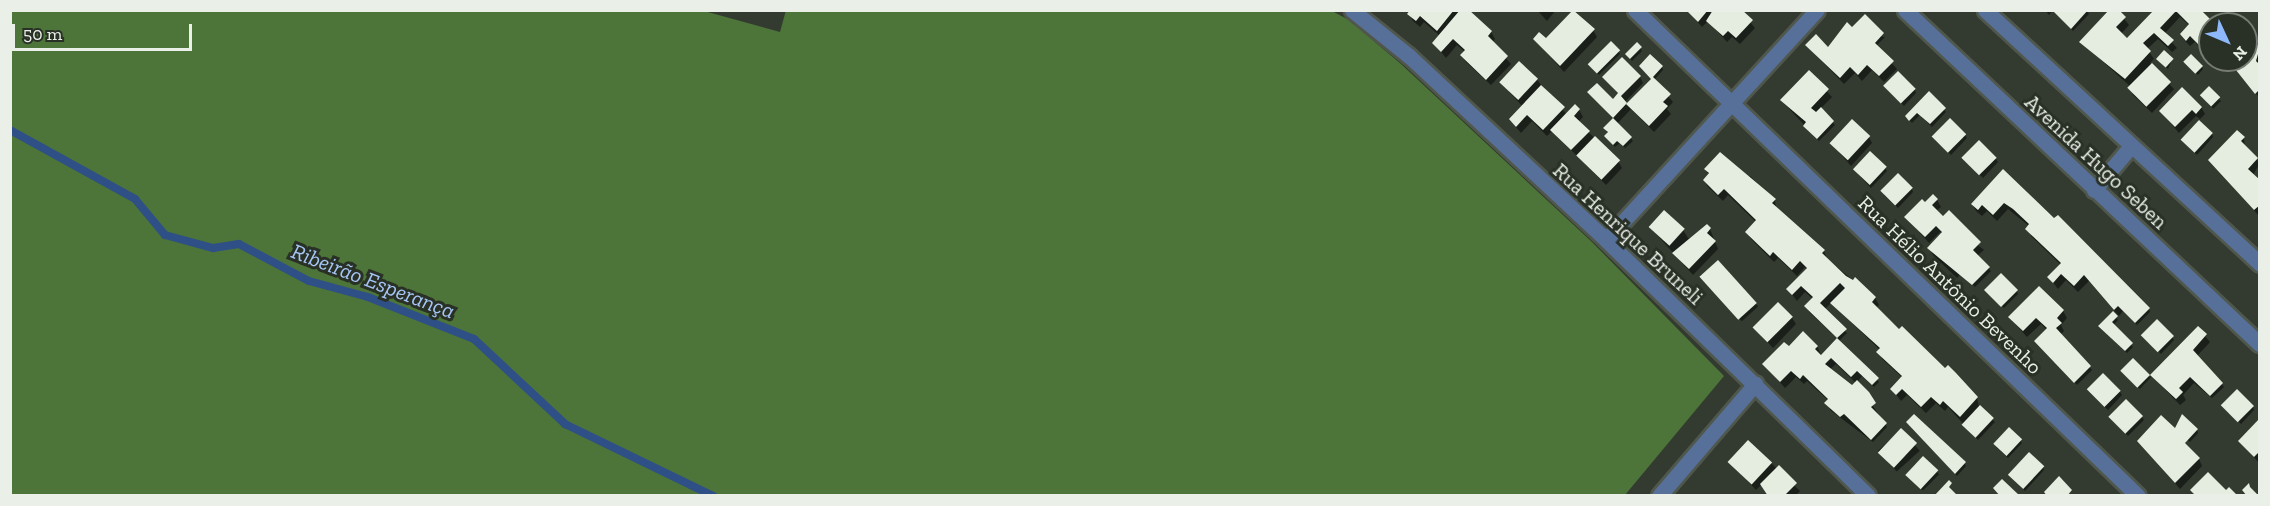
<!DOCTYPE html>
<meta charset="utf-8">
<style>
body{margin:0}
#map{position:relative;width:2270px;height:506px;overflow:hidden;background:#333a2f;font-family:"Zilla Slab",serif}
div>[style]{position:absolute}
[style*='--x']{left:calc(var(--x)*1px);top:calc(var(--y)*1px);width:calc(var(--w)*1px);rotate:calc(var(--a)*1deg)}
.forest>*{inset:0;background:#4d7439}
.shadow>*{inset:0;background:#0007;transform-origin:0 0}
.stream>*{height:8px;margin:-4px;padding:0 4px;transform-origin:4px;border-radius:4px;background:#2e5086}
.building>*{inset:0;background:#e4eddf;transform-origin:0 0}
.roads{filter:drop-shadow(2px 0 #50574d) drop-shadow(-2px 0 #50574d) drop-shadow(0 2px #50574d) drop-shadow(0 -2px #50574d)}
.minor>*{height:15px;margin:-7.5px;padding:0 7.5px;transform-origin:7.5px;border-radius:7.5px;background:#567099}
span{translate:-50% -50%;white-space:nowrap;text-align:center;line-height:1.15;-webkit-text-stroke:6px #293025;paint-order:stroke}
.street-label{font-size:21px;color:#eaefe8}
.water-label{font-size:22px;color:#a6c6f6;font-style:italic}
.frame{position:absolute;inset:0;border:12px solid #eaefe8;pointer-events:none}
.north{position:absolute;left:2198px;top:12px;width:60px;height:60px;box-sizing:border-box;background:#293025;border:2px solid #767c73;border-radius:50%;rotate:134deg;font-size:16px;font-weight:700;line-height:24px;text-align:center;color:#eaefe8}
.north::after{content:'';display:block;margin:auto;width:21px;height:27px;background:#8db9fc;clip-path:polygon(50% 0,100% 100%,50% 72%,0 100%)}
.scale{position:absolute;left:12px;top:24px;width:180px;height:27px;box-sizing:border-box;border:3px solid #eaefe8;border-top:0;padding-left:8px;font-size:18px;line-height:21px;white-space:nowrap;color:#eaefe8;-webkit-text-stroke:4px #293025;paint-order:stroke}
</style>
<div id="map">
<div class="forest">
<i style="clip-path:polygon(704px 11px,780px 32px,786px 10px,1332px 11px,1349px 20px,1401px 64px,1592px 242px,1724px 376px,1625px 495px,11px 495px,11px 11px)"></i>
</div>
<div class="shadow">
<i style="clip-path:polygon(1411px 10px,1457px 10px,1459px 15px,1467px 10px,1491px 32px,1495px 39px,1492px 43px,1511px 64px,1491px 85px,1466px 62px,1462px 55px,1465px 52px,1457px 45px,1446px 58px,1434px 43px,1440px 36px,1424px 22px,1420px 27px,1413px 21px,1409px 14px)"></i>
<i style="clip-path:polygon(1537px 10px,1556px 10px,1547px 21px)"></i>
<i style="clip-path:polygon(1687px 10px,1740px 10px,1755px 28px,1740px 44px,1732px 37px,1727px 42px,1708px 21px,1702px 27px)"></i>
<i style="clip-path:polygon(2045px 10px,2053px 10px,2049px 15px)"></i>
<i style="clip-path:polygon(2054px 10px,2086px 10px,2089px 14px,2073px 31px)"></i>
<i style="clip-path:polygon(2117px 10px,2129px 25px,2121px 34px,2127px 40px,2156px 10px,2201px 10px,2213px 24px,2210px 24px,2210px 47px,2205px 52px,2195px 42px,2190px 46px,2185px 41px,2181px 34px,2190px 26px,2180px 17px,2164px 34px,2177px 48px,2172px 52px,2158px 39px,2147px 49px,2154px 59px,2150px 63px,2174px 89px,2152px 113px,2133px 95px,2131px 87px,2081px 42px)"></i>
<i style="clip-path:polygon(1593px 30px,1597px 37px,1564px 72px,1535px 40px)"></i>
<i style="clip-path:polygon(1856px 33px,1885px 37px,1876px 46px,1897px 69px,1884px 82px,1872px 70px,1862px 81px,1855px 73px,1844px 84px,1806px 45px,1829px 49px)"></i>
<i style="clip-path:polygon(2256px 46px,2260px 49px,2258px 96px,2229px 62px,2223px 69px,2216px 60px,2246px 60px,2246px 49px,2250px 53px)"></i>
<i style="clip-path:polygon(1640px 48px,1642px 51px,1632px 61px,1629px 57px)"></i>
<i style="clip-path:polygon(1618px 51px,1620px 54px,1599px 75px,1592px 68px,1590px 65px)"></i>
<i style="clip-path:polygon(2172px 60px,2168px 69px,2160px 62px)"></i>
<i style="clip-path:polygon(2185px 62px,2202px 66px,2203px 69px,2198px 75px)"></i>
<i style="clip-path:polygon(1662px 67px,1663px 70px,1654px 80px,1673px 102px,1667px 109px,1671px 114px,1654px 132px,1631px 109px,1617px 124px,1633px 141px,1625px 148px,1620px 143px,1615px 147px,1608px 139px,1607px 131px,1614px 120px,1589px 92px,1613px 101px,1619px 95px,1604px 77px,1640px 77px,1643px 83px,1625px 102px,1627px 105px,1652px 79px,1642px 69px)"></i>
<i style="clip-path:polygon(1809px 72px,1832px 97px,1820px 109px,1835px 125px,1819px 141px,1782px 101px)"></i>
<i style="clip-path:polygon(1537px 80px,1567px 115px,1579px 110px,1583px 117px,1578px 122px,1618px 161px,1622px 168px,1606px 185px,1552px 131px,1547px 136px,1532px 121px,1521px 133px,1515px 126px,1511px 119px,1523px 107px,1501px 83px)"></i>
<i style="clip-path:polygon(1887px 89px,1915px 90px,1916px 93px,1904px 106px)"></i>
<i style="left:2209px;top:89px;width:17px;height:11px;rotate:45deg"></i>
<i style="clip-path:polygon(1929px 93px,1946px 112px,1932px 127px,1920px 115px,1912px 123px,1908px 119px)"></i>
<i style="clip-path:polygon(2201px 107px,2205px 114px,2200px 119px,2196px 116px,2179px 133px,2160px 111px)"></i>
<i style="clip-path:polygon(2212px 134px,2213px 137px,2197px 155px,2184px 142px)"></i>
<i style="clip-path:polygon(1965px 135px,1967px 138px,1951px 155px,1935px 140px)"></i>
<i style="clip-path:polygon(1868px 136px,1872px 143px,1851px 166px,1831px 143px)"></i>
<i style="clip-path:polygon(2244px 138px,2245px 148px,2260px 163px,2253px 175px,2260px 180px,2259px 216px,2210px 160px)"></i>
<i style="clip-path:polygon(1996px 159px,1998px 162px,1983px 178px,1966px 161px)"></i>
<i style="clip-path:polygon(1885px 168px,1887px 171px,1871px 188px,1856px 172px)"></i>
<i style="clip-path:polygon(evenodd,1706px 170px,1747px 179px,1750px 176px,1775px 200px,1776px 209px,1824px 251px,1827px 259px,1875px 298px,1879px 305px,1876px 308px,1977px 398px,1979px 407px,1995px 422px,1978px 440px,1948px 407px,1945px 411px,1936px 403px,1926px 413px,1907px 395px,1901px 401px,1892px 389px,1903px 378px,1882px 359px,1880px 350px,1831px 303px,1824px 310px,1847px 333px,1838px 342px,1879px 382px,1874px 387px,1862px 376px,1857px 382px,1887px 427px,1873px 442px,1830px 410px,1829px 401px,1807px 381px,1804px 384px,1796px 377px,1785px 388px,1764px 364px,1789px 348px,1817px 346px,1822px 357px,1838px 339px,1810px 313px,1806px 306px,1813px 299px,1805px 292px,1797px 301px,1788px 289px,1807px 270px,1805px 267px,1797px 276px,1778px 258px,1774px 262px,1751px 239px,1747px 232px,1756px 222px,1728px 195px,1723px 201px,1708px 187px,1704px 180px,1709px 175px,1706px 170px,1836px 364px,1856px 383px,1852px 387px,1829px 370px,1836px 364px)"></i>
<i style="clip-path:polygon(2003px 171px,2149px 309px,2150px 312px,2137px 325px,2123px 311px,2119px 316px,2089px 281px,2078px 292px,2066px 280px,2058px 289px,2049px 277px,2061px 265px,2031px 236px,2029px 226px,2008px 209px,1997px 221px,1987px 211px,1982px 216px,1976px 211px,1972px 204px)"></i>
<i style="clip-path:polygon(1912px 189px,1913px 192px,1898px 208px,1884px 195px)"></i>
<i style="clip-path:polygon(1937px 200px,1941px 207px,1936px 211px,1984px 250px,1977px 256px,1991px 271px,1975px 287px,1961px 273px,1957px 278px,1933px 255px,1929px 248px,1943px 234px,1940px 232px,1929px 243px,1906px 217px)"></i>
<i style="clip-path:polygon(1650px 227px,1683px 230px,1688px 238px,1694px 239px,1710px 229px,1718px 249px,1693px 275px)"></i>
<i style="left:1718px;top:262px;width:60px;height:22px;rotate:48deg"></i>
<i style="clip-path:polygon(2039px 288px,2063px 311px,2067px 318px,2061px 325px,2064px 331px,2061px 334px,2092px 370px,2077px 385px,2036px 341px,2047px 330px,2041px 324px,2027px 337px,2010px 318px)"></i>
<i style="clip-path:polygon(2016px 290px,2018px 294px,2004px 308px,1988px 293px)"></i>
<i style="clip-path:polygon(2113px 313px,2118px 320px,2113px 326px,2133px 347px,2127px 353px,2102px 329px)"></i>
<i style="clip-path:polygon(1792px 318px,1796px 324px,1773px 348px,1755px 328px)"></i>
<i style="clip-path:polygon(2198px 328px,2210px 342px,2197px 356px,2224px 387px,2212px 398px,2194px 383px,2183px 395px,2186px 400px,2180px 405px,2152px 376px,2140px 389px,2124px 374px,2133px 361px,2150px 377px)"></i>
<i style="clip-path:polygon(2172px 337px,2174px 340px,2161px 354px,2145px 338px)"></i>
<i style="clip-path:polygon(2120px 392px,2122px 395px,2108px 410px,2090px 393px)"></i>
<i style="clip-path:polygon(2253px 407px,2254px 410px,2241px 424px,2225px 408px)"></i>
<i style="clip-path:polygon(2142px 417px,2144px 420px,2128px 436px,2112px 420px)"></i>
<i style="clip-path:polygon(2259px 421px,2260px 462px,2259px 463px,2240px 441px)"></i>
<i style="clip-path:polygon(1910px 426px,1964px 463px,1966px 466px,1957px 476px)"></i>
<i style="left:1901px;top:430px;width:28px;height:31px;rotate:48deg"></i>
<i style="clip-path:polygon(2197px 430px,2198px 433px,2190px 442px,2178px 431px)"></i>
<i style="clip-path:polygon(2020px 440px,2022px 443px,2008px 458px,1996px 447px)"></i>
<i style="clip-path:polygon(2139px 441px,2199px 459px,2202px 466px,2180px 489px)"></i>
<i style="left:1923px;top:458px;width:23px;height:23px;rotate:45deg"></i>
<i style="clip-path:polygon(1730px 462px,1771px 463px,1800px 491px,1795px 496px,1770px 496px,1762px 484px,1756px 490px)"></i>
<i style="clip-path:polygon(2043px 467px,2044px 470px,2025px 491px,2012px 478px)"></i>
</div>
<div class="stream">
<i style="--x:10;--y:130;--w:143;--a:28.9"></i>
<i style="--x:135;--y:199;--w:47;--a:50.2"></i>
<i style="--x:165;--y:235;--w:50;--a:15.2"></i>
<i style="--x:213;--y:248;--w:26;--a:-9"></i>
<i style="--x:239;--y:244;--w:79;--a:27.9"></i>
<i style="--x:309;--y:281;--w:61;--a:15.2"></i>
<i style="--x:368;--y:297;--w:114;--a:21.6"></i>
<i style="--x:474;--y:339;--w:125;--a:43"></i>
<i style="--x:565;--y:424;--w:165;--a:25.9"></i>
</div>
<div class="building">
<i style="clip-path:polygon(1410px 10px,1454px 10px,1437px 31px,1420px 16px,1416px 21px,1407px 14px)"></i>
<i style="clip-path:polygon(1460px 10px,1469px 10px,1492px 31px,1488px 36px,1508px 56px,1486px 80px,1460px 55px,1465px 50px,1453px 39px,1441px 52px,1432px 43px)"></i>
<i style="clip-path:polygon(1573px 10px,1595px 29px,1560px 66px,1533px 39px,1539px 32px,1546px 38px)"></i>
<i style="clip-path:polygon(1686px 10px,1708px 10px,1698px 22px)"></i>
<i style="clip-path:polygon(1713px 10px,1742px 10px,1753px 20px,1736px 38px,1728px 31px,1723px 36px,1706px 21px)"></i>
<i style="clip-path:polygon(2052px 10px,2088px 10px,2071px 29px)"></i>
<i style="clip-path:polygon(2109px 10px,2119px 10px,2126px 17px,2116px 27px,2127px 38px,2154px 10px,2201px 10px,2215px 24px,2210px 24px,2210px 36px,2200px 46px,2190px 36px,2186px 41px,2180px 34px,2189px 24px,2176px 11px,2160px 28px,2174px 40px,2168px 46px,2154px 33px,2143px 43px,2151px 51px,2125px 79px,2079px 42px)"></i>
<i style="clip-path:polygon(1865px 14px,1884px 33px,1875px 43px,1894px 61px,1879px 76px,1867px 65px,1858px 75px,1850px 67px,1840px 78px,1805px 45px,1816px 34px,1828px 47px,1847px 22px,1852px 27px)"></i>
<i style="left:1611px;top:41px;width:13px;height:33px;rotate:45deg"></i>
<i style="left:1637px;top:42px;width:7px;height:17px;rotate:45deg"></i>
<i style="clip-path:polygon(2256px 44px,2260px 47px,2256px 61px,2260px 65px,2260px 89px,2255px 94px,2228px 60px,2246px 60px,2246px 47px,2250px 51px)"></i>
<i style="left:2164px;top:50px;width:13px;height:12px;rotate:42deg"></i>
<i style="clip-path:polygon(1650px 54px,1663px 66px,1653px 77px,1671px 94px,1663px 102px,1668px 106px,1649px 126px,1626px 104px,1651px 79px,1639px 66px)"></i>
<i style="left:2191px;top:54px;width:17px;height:11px;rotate:45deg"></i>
<i style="clip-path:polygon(1622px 57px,1641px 76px,1621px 96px,1627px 103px,1613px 118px,1587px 92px,1597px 83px,1613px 99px,1618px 93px,1602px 77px)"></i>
<i style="left:1519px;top:61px;width:26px;height:29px;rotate:43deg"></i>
<i style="left:2152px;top:63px;width:27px;height:35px;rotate:45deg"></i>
<i style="clip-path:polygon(1809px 70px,1829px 89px,1811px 108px,1816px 112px,1821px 107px,1834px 121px,1817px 139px,1803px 126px,1806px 122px,1780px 100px)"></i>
<i style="left:1898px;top:71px;width:25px;height:21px;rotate:45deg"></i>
<i style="clip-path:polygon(1541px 85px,1565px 107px,1543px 130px,1527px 115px,1516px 127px,1509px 119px)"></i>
<i style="left:2209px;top:86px;width:16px;height:13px;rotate:45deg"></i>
<i style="clip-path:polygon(2182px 87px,2202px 107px,2196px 114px,2192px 110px,2175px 127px,2159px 111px)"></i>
<i style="clip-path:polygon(1929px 91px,1946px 108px,1930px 124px,1917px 113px,1909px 121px,1905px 116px)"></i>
<i style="clip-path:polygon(1575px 104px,1580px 109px,1574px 116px,1590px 131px,1571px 150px,1550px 130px)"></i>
<i style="clip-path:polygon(1613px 118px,1632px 137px,1623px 146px,1617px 141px,1613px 145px,1604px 136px,1608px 132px,1603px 128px)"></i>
<i style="left:1950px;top:118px;width:23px;height:26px;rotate:45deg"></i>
<i style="left:1852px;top:119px;width:25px;height:33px;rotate:43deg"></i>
<i style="left:2199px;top:120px;width:19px;height:27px;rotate:43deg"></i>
<i style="clip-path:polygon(2237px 130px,2245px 137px,2241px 141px,2258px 158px,2248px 169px,2260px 180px,2260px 205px,2254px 210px,2208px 160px)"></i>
<i style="left:1595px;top:136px;width:35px;height:27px;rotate:44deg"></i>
<i style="left:1979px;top:140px;width:25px;height:25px;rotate:45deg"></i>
<i style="left:1870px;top:151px;width:23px;height:25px;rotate:43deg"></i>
<i style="clip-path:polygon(1720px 152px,1776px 199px,1772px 203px,1825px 250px,1822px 253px,1846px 276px,1853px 280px,1855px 277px,1876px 297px,1872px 302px,1899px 329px,1902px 326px,1945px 368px,1948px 365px,1956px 373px,1978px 397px,1960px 417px,1943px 401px,1940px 405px,1931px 397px,1921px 407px,1902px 389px,1896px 395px,1890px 389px,1902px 376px,1876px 352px,1880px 348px,1830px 303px,1845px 288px,1840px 283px,1820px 303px,1847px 329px,1837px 338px,1804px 306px,1813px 297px,1801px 286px,1792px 295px,1786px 289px,1807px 268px,1800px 261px,1792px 270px,1773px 252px,1770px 256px,1745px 232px,1756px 220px,1724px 189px,1718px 195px,1703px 180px,1709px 173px,1704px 169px)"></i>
<i style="clip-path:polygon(2003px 169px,2054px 218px,2058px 215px,2150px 308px,2135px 323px,2118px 306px,2114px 310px,2084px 275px,2074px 286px,2061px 274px,2053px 283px,2047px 277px,2061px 263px,2025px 229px,2029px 224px,2013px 209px,2004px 203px,1993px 215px,1982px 205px,1978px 210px,1971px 204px)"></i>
<i style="left:1898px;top:173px;width:21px;height:25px;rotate:45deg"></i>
<i style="clip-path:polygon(1933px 194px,1938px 199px,1932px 205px,1943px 216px,1949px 210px,1981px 242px,1973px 250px,1990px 267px,1972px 285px,1927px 248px,1942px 232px,1936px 226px,1925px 237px,1904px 217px,1922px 199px,1925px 202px)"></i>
<i style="left:1664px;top:210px;width:28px;height:23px;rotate:42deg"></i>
<i style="clip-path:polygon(1707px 224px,1711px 228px,1707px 233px,1716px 241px,1689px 269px,1672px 253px)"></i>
<i style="left:1718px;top:260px;width:58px;height:25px;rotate:48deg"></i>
<i style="left:2001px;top:273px;width:24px;height:24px;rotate:45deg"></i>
<i style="clip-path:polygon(2039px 286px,2064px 310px,2057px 318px,2062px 323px,2056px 328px,2091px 366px,2074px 383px,2034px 341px,2047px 328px,2036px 318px,2023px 331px,2008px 317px)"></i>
<i style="left:1778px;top:302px;width:21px;height:36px;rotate:45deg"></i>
<i style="clip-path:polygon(2113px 311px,2118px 316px,2112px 322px,2133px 343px,2125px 351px,2098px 326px)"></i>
<i style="left:2157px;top:319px;width:24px;height:23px;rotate:45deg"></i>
<i style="clip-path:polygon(2198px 326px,2207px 334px,2193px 350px,2223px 383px,2210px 396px,2190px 377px,2179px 388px,2183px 392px,2176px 399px,2150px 375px)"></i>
<i style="clip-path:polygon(1803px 331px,1818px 346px,1815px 349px,1821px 355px,1837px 338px,1879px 378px,1872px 385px,1857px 371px,1851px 377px,1831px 358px,1825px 364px,1852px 385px,1857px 380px,1869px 392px,1876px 403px,1871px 407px,1887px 423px,1871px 440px,1844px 414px,1840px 417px,1824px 403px,1828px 399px,1803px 375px,1800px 379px,1791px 371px,1780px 382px,1762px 364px,1784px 342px,1789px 346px)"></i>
<i style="left:2133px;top:358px;width:24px;height:18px;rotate:45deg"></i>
<i style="left:2103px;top:373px;width:25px;height:23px;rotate:45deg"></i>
<i style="left:2237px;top:389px;width:24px;height:23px;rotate:45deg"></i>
<i style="left:2126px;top:399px;width:24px;height:25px;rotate:45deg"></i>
<i style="left:1980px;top:405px;width:19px;height:27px;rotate:43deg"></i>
<i style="clip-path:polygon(1914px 414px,1966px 462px,1955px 474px,1906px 422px)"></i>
<i style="clip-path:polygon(2182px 414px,2198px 429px,2185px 443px,2200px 458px,2175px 483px,2137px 441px,2161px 415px,2175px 428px)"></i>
<i style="clip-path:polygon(2260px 418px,2260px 451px,2254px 457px,2238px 441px)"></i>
<i style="left:2009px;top:427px;width:18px;height:23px;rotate:43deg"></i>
<i style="left:1901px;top:428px;width:22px;height:34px;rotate:43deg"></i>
<i style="left:1748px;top:440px;width:33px;height:30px;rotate:43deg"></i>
<i style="left:2029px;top:452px;width:21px;height:31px;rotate:43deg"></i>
<i style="left:1923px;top:456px;width:21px;height:26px;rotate:43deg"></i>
<i style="clip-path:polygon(1779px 465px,1797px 483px,1784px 496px,1768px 496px,1760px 484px)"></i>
<i style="clip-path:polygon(2208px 472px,2226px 490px,2229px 487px,2238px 496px,2196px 496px,2190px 490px)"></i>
<i style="clip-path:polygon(2059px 476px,2072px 490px,2067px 496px,2047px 496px,2044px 492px)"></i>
<i style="clip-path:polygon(2002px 479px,2020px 496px,2000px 496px,1993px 488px)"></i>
<i style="clip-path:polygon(1949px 480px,1952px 483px,1949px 487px,1958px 496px,1934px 496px)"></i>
<i style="clip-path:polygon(2249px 483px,2250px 487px,2259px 496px,2247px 496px,2242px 490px)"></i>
</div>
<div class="roads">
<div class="minor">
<i style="--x:1352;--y:10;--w:73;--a:38.9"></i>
<i style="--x:1409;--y:56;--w:270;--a:43"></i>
<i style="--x:1606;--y:240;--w:366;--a:44.3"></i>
<i style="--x:1635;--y:10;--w:699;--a:44.02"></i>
<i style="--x:1905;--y:10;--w:487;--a:43.3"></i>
<i style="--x:1985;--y:10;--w:374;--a:42.7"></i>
<i style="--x:2094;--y:190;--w:57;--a:-49.9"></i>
<i style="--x:1606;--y:240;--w:312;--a:-47.5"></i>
<i style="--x:1659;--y:496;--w:148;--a:-49.4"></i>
</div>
</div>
<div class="street-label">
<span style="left:2096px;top:162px;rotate:43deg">Avenida Hugo Seben</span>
<span style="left:1628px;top:234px;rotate:43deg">Rua Henrique Bruneli</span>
<span style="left:1950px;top:285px;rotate:44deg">Rua Hélio Antônio Bevenho</span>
</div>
<div class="water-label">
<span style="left:373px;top:281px;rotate:21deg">Ribeirão Esperança</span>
</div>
<div class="frame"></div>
<div class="north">N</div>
<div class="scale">50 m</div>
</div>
